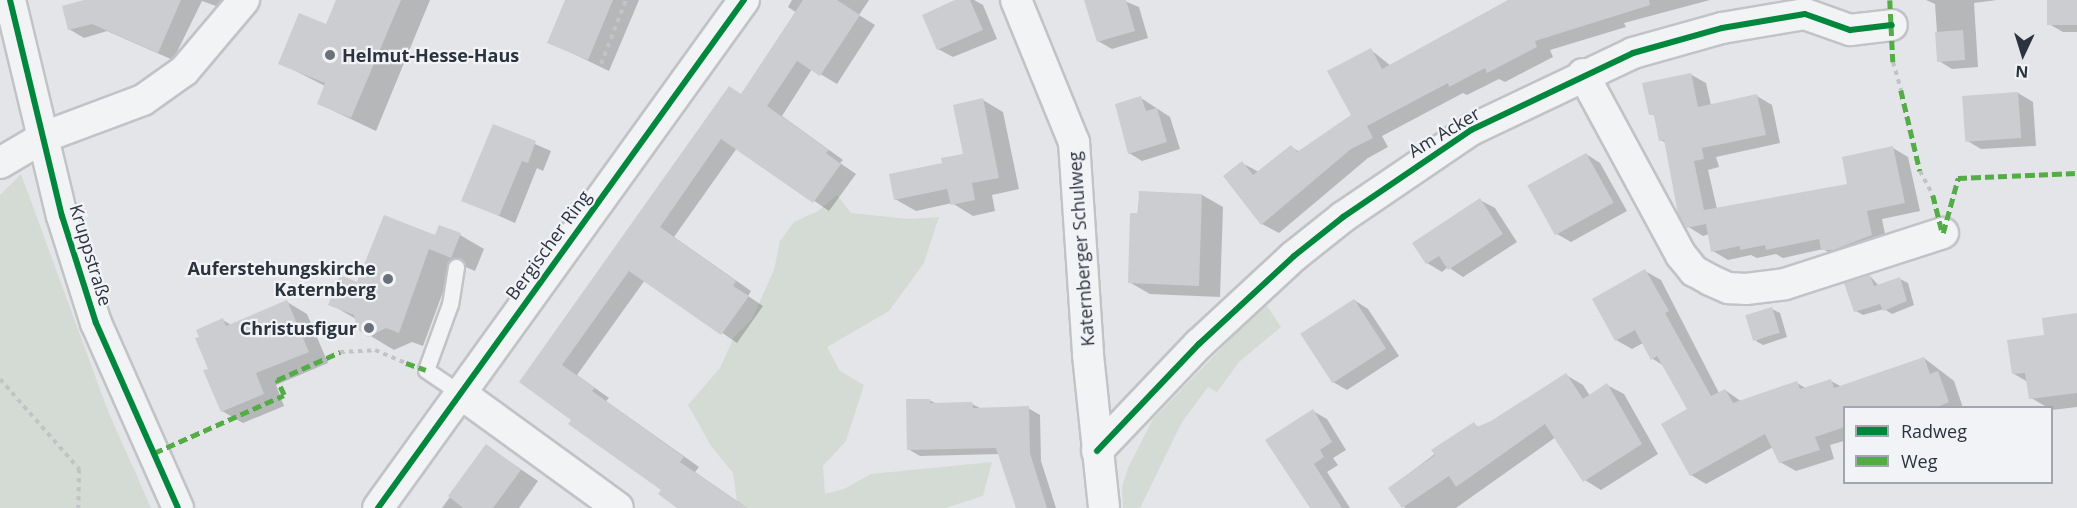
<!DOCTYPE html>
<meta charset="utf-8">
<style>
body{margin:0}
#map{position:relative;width:2077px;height:508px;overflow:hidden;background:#e3e5e8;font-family:"Open Sans",sans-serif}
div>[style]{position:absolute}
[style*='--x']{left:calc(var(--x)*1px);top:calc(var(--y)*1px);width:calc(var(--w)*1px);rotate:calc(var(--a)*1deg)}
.green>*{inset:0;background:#d4dbd4}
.shadow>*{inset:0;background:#0003}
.building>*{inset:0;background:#cbcdd0;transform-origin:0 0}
.path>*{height:4px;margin-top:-2px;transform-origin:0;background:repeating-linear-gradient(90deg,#c1c3c6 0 4.5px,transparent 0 9px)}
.roads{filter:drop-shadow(2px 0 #c1c3c6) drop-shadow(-2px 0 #c1c3c6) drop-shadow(0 2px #c1c3c6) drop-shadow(0 -2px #c1c3c6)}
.service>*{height:15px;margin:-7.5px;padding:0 7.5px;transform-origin:7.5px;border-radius:7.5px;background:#f2f3f5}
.minor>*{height:30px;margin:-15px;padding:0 15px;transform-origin:15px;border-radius:15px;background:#f2f3f5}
.quiet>*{height:4.5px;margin-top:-2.25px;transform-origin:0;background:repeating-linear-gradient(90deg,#54ac46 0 9px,transparent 0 13.5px)}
.cycleway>*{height:6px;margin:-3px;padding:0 3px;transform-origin:3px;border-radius:3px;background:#00873e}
.dots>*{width:16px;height:16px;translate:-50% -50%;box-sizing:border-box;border:3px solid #f1f3f6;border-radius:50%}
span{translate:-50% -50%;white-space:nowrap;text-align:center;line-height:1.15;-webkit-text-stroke:4.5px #f1f3f6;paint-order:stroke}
.poi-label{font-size:18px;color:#2b333f;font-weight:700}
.left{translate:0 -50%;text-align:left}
.right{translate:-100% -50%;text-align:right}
.street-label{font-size:18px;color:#2b333f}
.legend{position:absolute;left:1843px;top:406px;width:210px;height:78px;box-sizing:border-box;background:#f1f3f6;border:2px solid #a2a6ad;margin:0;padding:8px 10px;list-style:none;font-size:18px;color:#2b333f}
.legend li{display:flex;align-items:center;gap:12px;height:30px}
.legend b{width:30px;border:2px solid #a2a6ad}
.north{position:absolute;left:1993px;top:24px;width:60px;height:60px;-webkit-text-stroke:4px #f1f3f6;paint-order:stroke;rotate:184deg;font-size:16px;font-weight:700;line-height:24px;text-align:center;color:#2b333f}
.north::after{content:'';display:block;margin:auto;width:21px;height:27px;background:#2b333f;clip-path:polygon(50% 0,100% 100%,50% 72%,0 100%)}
</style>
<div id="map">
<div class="green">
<i style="clip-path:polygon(21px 174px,108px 411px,151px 508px,0 508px,0 195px)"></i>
<i style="clip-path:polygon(837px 195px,851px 213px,908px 219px,939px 217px,924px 263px,889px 311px,827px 347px,840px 371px,864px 385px,846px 441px,823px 466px,825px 494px,844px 489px,871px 474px,992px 462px,983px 496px,945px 508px,738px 508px,733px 473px,711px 446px,688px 405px,720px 368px,734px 337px,752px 319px,774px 270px,780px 241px,794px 222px,818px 211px)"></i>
<i style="clip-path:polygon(1265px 303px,1281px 327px,1239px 362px,1217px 392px,1208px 387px,1182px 422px,1140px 508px,1123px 508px,1122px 487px,1128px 468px,1153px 419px)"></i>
</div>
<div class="shadow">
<i style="clip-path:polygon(89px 0,222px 0,219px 7px,202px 1px,173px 60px,107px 31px,84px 38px,69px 29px)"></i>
<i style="clip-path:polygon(338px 0,430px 0,376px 131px,319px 104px,325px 86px,280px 63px,327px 26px)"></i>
<i style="clip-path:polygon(567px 0,639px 0,609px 71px,549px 42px)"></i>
<i style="clip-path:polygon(792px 0,869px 0,859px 15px,875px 25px,837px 84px,812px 69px,782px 116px,843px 160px,840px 163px,856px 174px,829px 211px,737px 148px,674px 237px,751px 291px,748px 296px,763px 306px,737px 343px,645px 280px,577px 375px,609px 398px,606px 401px,699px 467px,695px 472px,747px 508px,679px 508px,663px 489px,521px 382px,742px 95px,797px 13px,788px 7px)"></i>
<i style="clip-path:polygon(959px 0,974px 0,983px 5px,997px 39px,953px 57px,938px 49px)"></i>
<i style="clip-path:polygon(1122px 0,1139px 7px,1148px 38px,1112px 49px,1098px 41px)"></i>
<i style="clip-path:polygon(1513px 0,1710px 0,1624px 23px,1626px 27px,1550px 50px,1553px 57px,1505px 82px,1499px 79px,1467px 95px,1463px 93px,1382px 136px,1388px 147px,1368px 158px,1279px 233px,1262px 224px,1242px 163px,1259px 172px,1291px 147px,1300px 152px,1353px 116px,1371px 50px,1391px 66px)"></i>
<i style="clip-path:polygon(1926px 0,1997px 0,1974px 3px,1978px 67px,1952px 69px,1939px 61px,1935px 4px)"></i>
<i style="clip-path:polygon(2048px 0,2077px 0,2077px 32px,2063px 32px,2049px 24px)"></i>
<i style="clip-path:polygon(1690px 74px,1706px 83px,1711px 105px,1757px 96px,1772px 105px,1780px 143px,1716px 157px,1719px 167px,1708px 170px,1717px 209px,1849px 185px,1893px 148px,1908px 157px,1920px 211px,1882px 219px,1887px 244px,1838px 258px,1823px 249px,1783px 258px,1776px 254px,1757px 258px,1751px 255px,1728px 260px,1713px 251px,1709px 234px,1703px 236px,1687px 226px,1666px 143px,1661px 140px,1656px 117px,1651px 114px)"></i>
<i style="clip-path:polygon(2018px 93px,2033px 102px,2036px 146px,1981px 149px,1966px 140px)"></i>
<i style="clip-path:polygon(1141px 98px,1170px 117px,1180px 149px,1142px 161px,1129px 153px)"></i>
<i style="clip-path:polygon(983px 100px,1003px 112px,1019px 189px,992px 195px,995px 211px,973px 216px,952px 203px,916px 211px,895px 199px,944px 164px,964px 155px)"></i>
<i style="clip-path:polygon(494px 126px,551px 151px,543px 171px,537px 168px,515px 223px,463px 200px)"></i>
<i style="clip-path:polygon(1586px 154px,1600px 163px,1627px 211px,1571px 242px,1557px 234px)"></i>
<i style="clip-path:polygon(1140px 193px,1202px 195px,1223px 207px,1220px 297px,1150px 294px,1129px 282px)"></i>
<i style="clip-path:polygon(1480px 200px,1495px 208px,1517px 242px,1463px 277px,1448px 267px,1442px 272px,1427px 263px,1414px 243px)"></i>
<i style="clip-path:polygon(460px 235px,484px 249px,475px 271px,454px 262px,423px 346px,412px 342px,394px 350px,369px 335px,356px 319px,330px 304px,436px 237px)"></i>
<i style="clip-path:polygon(1645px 271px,1661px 280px,1719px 393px,1725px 390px,1742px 402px,1797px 383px,1807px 389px,1831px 381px,1842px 387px,1924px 358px,1954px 381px,1963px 408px,1844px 408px,1844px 441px,1830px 445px,1834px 459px,1796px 471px,1780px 462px,1773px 447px,1706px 484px,1691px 475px,1689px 410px,1664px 366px,1653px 359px,1643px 343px,1632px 349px,1616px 340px)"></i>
<i style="clip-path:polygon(1870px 276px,1879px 286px,1900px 279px,1908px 283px,1914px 305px,1892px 314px,1884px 309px,1863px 315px,1856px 311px)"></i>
<i style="clip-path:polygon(1354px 300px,1368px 309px,1399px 356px,1347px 390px,1333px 382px)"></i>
<i style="clip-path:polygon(287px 302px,307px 314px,328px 363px,276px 385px,284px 406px,243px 423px,222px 411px,210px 370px,223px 320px,231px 325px)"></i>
<i style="clip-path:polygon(1772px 309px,1780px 313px,1787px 337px,1763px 345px,1756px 341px)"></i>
<i style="clip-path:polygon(2077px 315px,2077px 407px,2052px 410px,2031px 398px,2028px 382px,2014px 374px,2046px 336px)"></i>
<i style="clip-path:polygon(1566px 375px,1583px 385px,1590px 396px,1607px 385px,1624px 394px,1658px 454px,1601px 490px,1585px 480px,1556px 437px,1456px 508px,1405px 508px,1390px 488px,1474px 424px,1480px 428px,1492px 422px)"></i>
<i style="clip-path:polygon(929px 400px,937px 404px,972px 404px,982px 409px,1028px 408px,1040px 415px,1041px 461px,1056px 508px,1017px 508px,1000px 454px,920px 456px,908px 449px)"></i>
<i style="clip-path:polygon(1313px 411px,1327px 419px,1346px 450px,1333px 458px,1338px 465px,1327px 472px,1350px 508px,1311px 508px)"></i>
<i style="clip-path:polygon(487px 446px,538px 481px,519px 508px,442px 508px)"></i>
</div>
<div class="building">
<i style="clip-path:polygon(84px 0,181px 0,158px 53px,92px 24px,68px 30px,62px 6px)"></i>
<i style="clip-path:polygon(336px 0,401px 0,351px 118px,317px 104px,325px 83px,278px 64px,299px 13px,326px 24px)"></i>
<i style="clip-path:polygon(565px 0,613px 0,588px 60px,547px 43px)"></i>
<i style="clip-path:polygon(803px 0,837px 0,860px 15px,820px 76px,797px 61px,767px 106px,829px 150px,826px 153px,841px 164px,813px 203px,721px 139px,660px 227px,736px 281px,733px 286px,749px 296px,721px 335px,629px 271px,562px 365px,595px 388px,592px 391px,684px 457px,680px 462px,747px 508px,677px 508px,658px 494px,661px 490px,568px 424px,571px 420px,519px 382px,729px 86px,741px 94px)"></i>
<i style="clip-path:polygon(955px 0,970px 0,983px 30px,937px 50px,922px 15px)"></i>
<i style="clip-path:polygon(1084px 0,1126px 0,1135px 31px,1097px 42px)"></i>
<i style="clip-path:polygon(1508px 0,1649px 0,1650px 5px,1535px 41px,1537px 47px,1487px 73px,1485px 68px,1449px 87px,1448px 83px,1367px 126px,1373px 138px,1351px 149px,1261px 225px,1223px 176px,1242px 161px,1253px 175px,1291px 145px,1297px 152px,1351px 115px,1327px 71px,1371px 48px,1382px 69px)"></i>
<i style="left:2047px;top:0;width:30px;height:25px"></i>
<i style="left:1963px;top:30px;width:30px;height:28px;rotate:86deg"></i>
<i style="clip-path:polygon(1691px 73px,1698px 107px,1757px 94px,1766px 135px,1702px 148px,1704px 159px,1694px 161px,1704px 210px,1847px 184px,1842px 157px,1893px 146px,1905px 203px,1867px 211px,1872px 235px,1833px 250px,1821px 250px,1819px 239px,1766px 250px,1765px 245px,1740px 250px,1740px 246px,1711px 252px,1706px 224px,1686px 228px,1678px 214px,1664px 140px,1659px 141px,1654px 115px,1649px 115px,1642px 83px)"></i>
<i style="left:2018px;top:92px;width:46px;height:56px;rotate:86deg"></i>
<i style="clip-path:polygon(1141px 96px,1146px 111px,1157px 108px,1167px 142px,1128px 154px,1115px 104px)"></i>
<i style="clip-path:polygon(983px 98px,999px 178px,972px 183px,975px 200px,951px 205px,947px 189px,894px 200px,889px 174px,942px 163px,941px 158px,963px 154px,953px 105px)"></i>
<i style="clip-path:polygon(493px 124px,536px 141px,528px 163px,522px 161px,499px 216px,461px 201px)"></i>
<i style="left:1586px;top:153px;width:57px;height:67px;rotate:61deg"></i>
<i style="clip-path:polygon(1139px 191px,1202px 194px,1199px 286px,1128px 283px,1130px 213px,1138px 213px)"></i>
<i style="clip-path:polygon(1480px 198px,1503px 234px,1448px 270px,1439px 256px,1426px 264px,1412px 243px)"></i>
<i style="clip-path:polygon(384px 215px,435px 235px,439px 225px,461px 233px,451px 258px,429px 249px,399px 333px,386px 328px,368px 337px,357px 329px,354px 315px,328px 305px,340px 275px,357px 282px)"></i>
<i style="clip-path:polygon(1645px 269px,1669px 311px,1665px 313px,1711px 396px,1725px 389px,1733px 403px,1797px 381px,1800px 389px,1831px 379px,1834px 388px,1924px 357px,1930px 374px,1938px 371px,1949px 402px,1935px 408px,1845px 408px,1845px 427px,1815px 437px,1820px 450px,1779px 463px,1765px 434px,1690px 476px,1661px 424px,1687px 409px,1657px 356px,1651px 360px,1635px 330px,1615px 341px,1592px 299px)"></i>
<i style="clip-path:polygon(1870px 275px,1874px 286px,1900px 277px,1907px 301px,1883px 311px,1880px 304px,1854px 312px,1844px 283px)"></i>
<i style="left:1354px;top:299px;width:59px;height:64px;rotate:57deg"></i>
<i style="clip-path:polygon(287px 300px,309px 352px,256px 373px,264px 394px,221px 412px,203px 370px,208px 369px,195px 338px,199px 337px,196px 330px,223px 318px,226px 326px)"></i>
<i style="left:1772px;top:307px;width:27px;height:28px;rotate:73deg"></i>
<i style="clip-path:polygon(2077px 313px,2077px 393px,2029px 399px,2025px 373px,2012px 374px,2007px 340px,2044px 335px,2042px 318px)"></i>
<i style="clip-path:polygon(1566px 373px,1583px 399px,1607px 383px,1642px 444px,1583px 482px,1545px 424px,1456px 487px,1449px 476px,1402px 508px,1388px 488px,1435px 455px,1431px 450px,1474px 422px,1477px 427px,1491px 421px)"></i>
<i style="clip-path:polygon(906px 399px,930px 399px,930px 403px,972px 402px,973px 408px,1029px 406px,1030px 453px,1047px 508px,1016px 508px,996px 448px,907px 450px)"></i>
<i style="clip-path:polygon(1313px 409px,1332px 442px,1320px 450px,1324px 457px,1314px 464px,1342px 508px,1310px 508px,1265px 440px)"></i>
<i style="clip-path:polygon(486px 444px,521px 470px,493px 508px,463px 508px,448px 496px)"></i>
</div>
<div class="path">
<i style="--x:1893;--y:62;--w:29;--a:74"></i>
<i style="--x:601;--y:64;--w:69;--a:-68.7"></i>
<i style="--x:1920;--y:171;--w:27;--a:62"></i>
<i style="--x:340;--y:352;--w:35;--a:-3"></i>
<i style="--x:375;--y:350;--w:33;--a:23"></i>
<i style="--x:0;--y:379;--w:120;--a:48.7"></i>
<i style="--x:79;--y:469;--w:39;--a:91"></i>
</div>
<div class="roads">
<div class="service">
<i style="--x:456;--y:267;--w:37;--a:99"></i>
<i style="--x:450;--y:304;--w:70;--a:110"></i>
<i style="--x:426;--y:370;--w:41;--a:34.1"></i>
</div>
<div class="minor">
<i style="--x:10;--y:0;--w:222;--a:76.5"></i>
<i style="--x:62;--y:216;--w:112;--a:72.4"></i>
<i style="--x:96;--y:323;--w:202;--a:66.1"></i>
<i style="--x:1016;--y:0;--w:153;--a:67.8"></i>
<i style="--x:1074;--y:142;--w:213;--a:86.2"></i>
<i style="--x:1088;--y:355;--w:154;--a:84"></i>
<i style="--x:1583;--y:74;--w:206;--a:61.6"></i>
<i style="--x:1681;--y:255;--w:21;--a:51"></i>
<i style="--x:1694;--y:271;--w:18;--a:29"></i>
<i style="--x:1710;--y:280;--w:20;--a:24"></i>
<i style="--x:1728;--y:288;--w:18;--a:3"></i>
<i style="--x:1746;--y:289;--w:39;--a:-7"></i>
<i style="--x:1785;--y:284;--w:166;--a:-17.9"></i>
<i style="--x:0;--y:163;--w:51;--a:-30.6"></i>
<i style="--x:44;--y:137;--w:106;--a:-20.5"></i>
<i style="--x:143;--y:100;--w:50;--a:-35.3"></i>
<i style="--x:184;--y:71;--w:93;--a:-49.8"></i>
<i style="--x:460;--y:393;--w:195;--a:36"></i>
<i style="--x:1097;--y:451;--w:148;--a:-46.4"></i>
<i style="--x:1199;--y:344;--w:129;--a:-42.8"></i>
<i style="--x:1294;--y:256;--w:63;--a:-38.5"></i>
<i style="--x:1343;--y:217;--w:155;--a:-34.2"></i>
<i style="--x:1471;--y:130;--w:179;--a:-25.4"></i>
<i style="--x:1633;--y:53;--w:92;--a:-15.7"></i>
<i style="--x:1722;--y:28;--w:84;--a:-9.6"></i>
<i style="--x:1805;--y:14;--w:48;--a:19.6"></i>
<i style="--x:1850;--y:30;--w:42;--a:-6.8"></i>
<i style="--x:378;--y:508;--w:626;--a:-54.23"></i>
</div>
</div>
<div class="quiet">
<i style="--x:1890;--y:0;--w:62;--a:87.2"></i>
<i style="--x:1901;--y:90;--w:83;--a:76.8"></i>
<i style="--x:1933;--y:195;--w:36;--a:76"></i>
<i style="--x:1943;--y:233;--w:57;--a:-74.7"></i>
<i style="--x:1958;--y:178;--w:119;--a:-2.4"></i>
<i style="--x:406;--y:363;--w:21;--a:19"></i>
<i style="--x:154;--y:453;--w:142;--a:-24"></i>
<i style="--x:284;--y:395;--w:17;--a:-115"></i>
<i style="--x:277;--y:380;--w:69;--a:-24"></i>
</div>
<div class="cycleway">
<i style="--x:10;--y:0;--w:222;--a:76.5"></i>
<i style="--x:62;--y:216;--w:112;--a:72.4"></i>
<i style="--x:96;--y:323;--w:202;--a:66.1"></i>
<i style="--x:1097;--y:451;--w:148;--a:-46.4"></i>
<i style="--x:1199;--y:344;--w:129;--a:-42.8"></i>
<i style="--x:1294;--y:256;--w:63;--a:-38.5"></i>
<i style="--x:1343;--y:217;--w:155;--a:-34.2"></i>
<i style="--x:1471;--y:130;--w:179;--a:-25.4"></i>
<i style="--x:1633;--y:53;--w:92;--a:-15.7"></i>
<i style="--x:1722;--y:28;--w:84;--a:-9.6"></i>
<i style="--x:1805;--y:14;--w:48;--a:19.6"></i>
<i style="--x:1850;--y:30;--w:42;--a:-6.8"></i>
<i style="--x:378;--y:508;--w:626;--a:-54.23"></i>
</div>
<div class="dots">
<i style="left:330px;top:55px;background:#6b717a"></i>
<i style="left:388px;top:279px;background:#6b717a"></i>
<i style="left:369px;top:328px;background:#6b717a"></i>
</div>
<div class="poi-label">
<span class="left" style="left:342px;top:55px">Helmut-Hesse-Haus</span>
<span class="right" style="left:376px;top:279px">Auferstehungskirche<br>Katernberg</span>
<span class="right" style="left:357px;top:328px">Christusfigur</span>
</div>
<div class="street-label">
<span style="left:1444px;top:132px;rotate:-31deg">Am Acker</span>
<span style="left:548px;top:245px;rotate:-54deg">Bergischer Ring</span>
<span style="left:1081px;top:249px;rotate:-94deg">Katernberger Schulweg</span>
<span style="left:91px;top:255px;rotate:73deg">Kruppstraße</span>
</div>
<ul class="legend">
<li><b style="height:8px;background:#00873e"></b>Radweg</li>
<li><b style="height:8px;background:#54ac46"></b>Weg</li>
</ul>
<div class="north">N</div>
</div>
